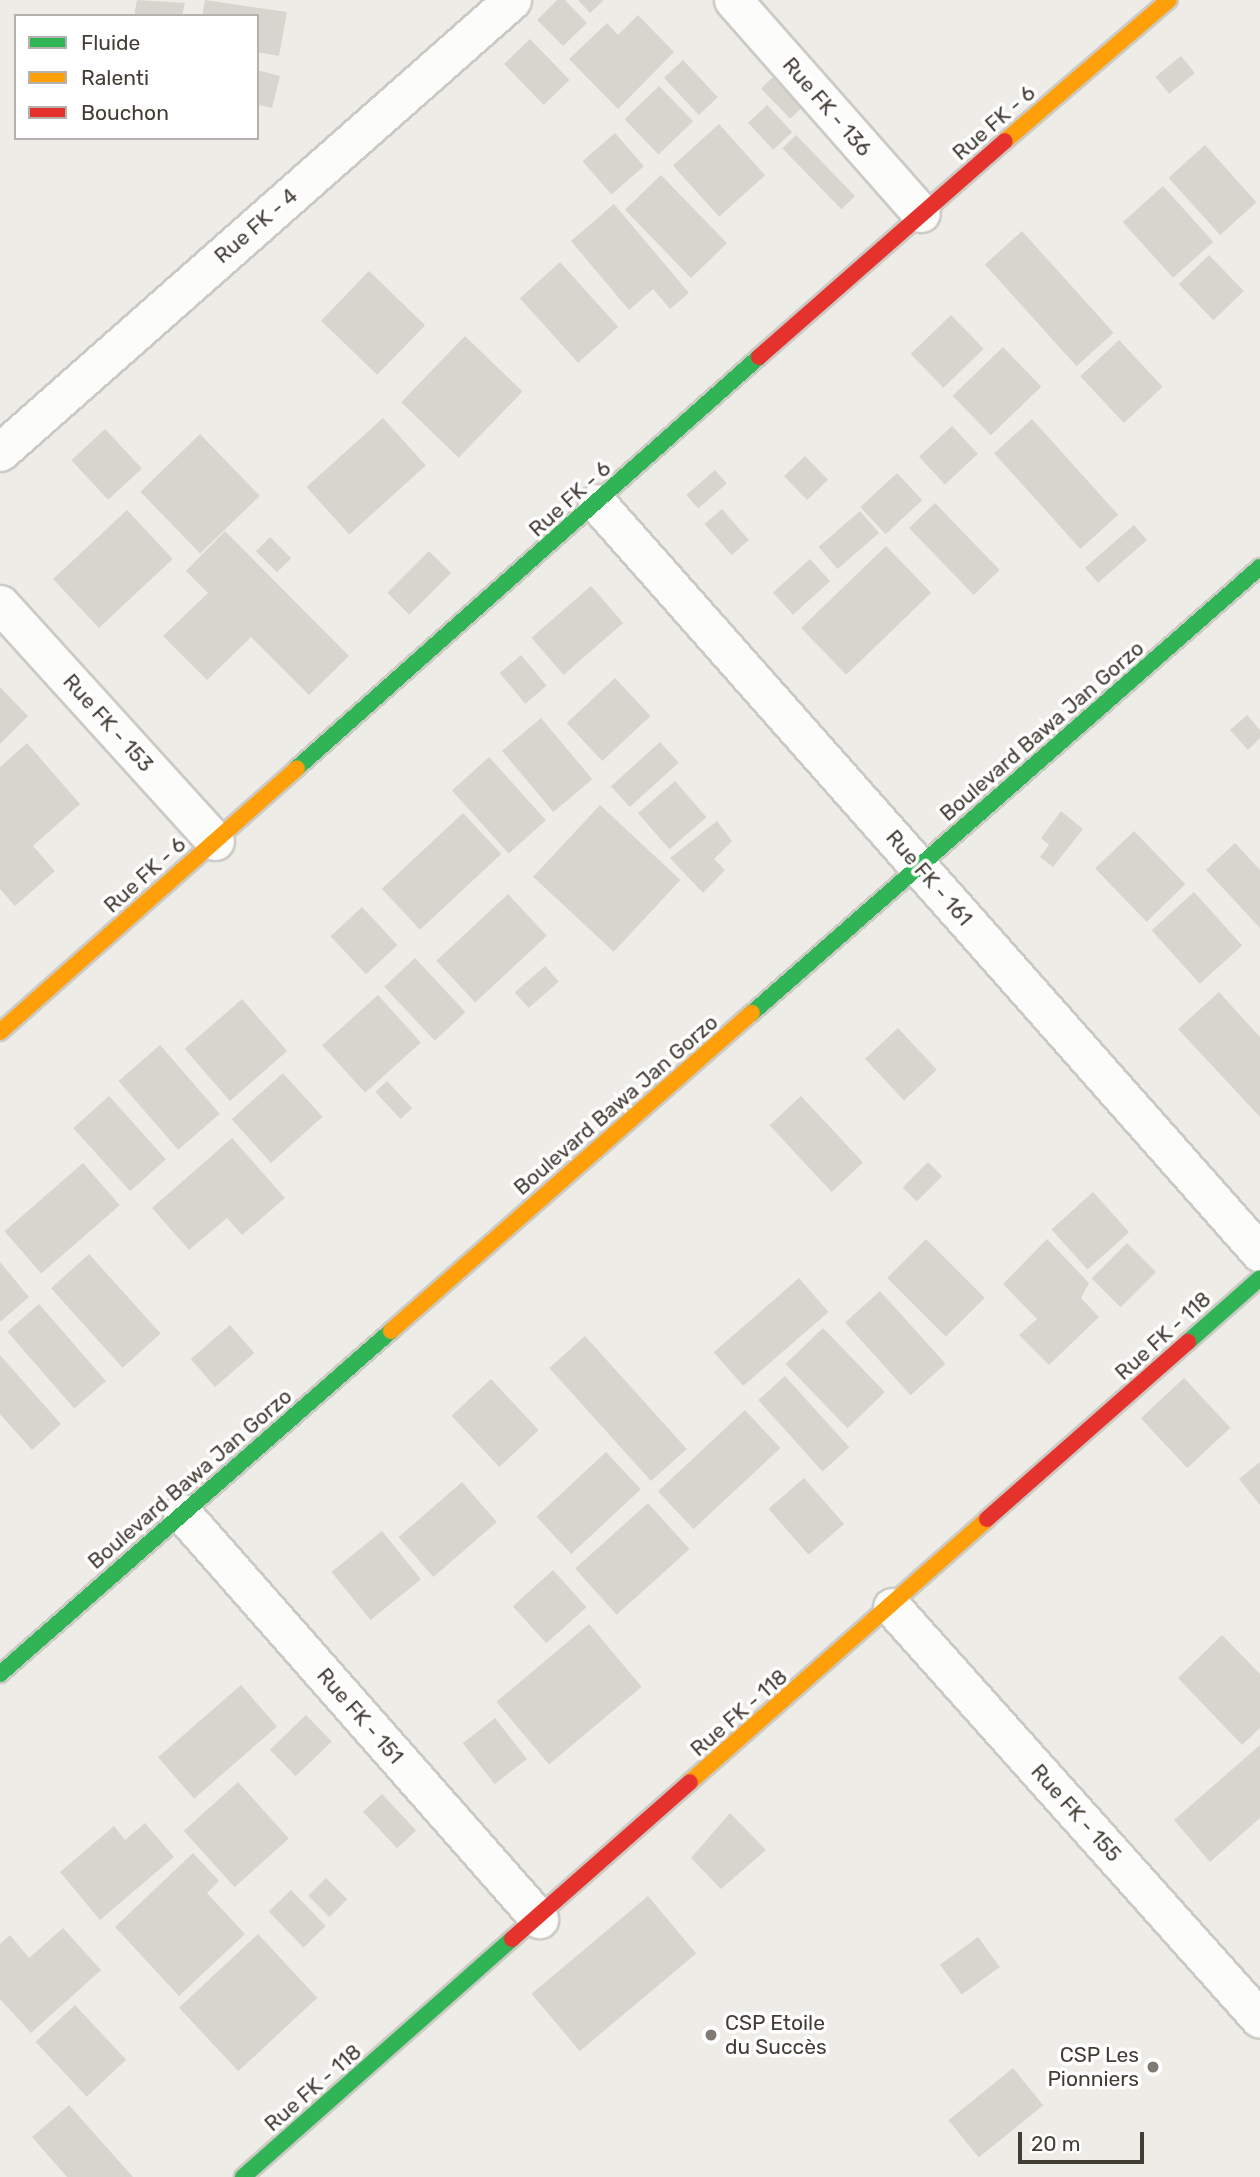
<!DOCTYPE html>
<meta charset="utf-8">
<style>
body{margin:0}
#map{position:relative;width:1260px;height:2177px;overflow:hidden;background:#eeece6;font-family:Rubik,sans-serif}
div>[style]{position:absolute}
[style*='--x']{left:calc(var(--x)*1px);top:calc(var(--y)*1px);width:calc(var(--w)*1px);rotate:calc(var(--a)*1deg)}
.building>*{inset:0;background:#d8d5cf;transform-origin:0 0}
.roads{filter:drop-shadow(2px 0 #cccac4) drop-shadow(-2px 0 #cccac4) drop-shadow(0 2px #cccac4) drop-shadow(0 -2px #cccac4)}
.street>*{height:37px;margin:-18.5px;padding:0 18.5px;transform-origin:18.5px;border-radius:18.5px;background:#fcfcfb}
.fast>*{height:16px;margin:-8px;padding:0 8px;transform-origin:8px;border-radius:8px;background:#30b455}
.slow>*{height:16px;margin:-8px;padding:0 8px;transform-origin:8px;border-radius:8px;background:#ff9f0a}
.jam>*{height:16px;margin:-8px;padding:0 8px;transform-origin:8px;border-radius:8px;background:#e5322d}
.dots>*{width:19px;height:19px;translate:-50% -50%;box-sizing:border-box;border:4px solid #fff;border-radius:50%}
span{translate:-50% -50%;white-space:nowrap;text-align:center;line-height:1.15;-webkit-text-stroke:7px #fff;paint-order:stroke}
.street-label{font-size:21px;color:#433e34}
.poi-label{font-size:21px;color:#433e34}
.left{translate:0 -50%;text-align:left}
.right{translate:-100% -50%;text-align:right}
.legend{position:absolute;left:14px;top:14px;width:245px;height:126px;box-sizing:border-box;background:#fff;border:2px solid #b4b2ae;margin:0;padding:9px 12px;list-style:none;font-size:21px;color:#433e34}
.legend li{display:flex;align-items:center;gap:14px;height:35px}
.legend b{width:35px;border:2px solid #b4b2ae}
.scale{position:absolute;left:1018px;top:2132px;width:126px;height:32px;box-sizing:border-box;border:4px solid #433e34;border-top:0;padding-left:9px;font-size:21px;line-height:24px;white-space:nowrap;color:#433e34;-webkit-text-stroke:5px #fff;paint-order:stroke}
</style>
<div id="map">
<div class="building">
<i style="clip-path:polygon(137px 0,185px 3px,182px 16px,134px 16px)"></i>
<i style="clip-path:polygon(205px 0,287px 12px,279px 56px,257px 52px,257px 16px,202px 16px)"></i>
<i style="clip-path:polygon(557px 0,565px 0,587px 23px,563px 46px,537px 20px)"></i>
<i style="clip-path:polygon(578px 0,604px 0,590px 13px)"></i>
<i style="clip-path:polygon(638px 15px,674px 52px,618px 109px,569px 59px,607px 23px,618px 35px)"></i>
<i style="left:530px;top:39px;width:57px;height:36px;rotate:46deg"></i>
<i style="left:1181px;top:56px;width:22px;height:33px;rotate:51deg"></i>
<i style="left:683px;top:60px;width:51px;height:26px;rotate:47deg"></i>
<i style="clip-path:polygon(257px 70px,280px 76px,272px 108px,260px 105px,257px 111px)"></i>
<i style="left:774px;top:76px;width:42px;height:18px;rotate:46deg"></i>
<i style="left:659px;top:86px;width:49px;height:48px;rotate:46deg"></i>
<i style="left:767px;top:105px;width:37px;height:26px;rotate:47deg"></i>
<i style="left:719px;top:124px;width:69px;height:62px;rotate:48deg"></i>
<i style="left:615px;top:133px;width:44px;height:43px;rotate:49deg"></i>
<i style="left:796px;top:135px;width:85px;height:19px;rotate:46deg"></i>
<i style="left:1205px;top:145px;width:77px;height:49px;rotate:48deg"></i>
<i style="left:661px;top:175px;width:95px;height:50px;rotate:46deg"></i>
<i style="left:1163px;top:186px;width:75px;height:54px;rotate:48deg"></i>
<i style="clip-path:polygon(614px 204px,689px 293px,670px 309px,653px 289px,629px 310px,571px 241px)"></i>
<i style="left:1022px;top:231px;width:137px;height:50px;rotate:48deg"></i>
<i style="left:1209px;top:255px;width:50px;height:42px;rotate:46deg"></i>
<i style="left:560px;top:262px;width:87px;height:54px;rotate:48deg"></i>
<i style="left:369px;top:271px;width:78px;height:69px;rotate:44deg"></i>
<i style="left:951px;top:315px;width:47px;height:56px;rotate:46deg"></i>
<i style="left:465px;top:336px;width:80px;height:92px;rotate:44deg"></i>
<i style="left:1119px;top:340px;width:64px;height:53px;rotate:47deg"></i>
<i style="left:1003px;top:347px;width:55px;height:70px;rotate:46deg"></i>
<i style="left:383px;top:418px;width:64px;height:103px;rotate:48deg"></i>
<i style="left:1032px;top:419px;width:129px;height:51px;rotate:48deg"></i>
<i style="left:952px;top:426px;width:38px;height:45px;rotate:47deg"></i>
<i style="left:105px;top:429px;width:54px;height:46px;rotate:47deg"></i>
<i style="left:200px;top:434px;width:86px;height:83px;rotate:46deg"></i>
<i style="left:805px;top:456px;width:33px;height:29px;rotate:46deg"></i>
<i style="left:715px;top:470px;width:18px;height:38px;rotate:49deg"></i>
<i style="left:897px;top:473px;width:37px;height:50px;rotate:47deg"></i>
<i style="left:935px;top:503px;width:93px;height:36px;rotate:46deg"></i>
<i style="left:722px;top:509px;width:41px;height:23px;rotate:49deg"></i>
<i style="left:127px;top:510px;width:67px;height:101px;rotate:47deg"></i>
<i style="left:860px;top:511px;width:29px;height:55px;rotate:49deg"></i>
<i style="left:1134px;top:525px;width:20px;height:65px;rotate:49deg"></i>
<i style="clip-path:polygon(225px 531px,349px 656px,309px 695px,251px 637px,207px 680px,163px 636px,208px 593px,186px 571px)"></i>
<i style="left:270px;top:537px;width:30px;height:20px;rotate:45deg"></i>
<i style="left:886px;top:546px;width:65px;height:118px;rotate:46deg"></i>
<i style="left:429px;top:551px;width:31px;height:59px;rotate:45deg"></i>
<i style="left:810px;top:559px;width:30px;height:50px;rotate:48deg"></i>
<i style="left:591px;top:586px;width:49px;height:79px;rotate:49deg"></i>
<i style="left:521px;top:655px;width:40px;height:28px;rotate:50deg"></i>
<i style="left:615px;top:678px;width:52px;height:66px;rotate:47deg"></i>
<i style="clip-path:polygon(0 687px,28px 716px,0 744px)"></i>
<i style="clip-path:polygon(1247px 715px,1260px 730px,1260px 738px,1248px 750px,1230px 730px)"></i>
<i style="left:541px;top:718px;width:80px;height:51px;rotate:50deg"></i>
<i style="left:660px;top:742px;width:28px;height:66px;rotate:48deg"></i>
<i style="clip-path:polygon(27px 743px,80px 804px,33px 846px,55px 871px,15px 906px,0 889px,0 767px)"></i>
<i style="left:489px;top:757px;width:85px;height:50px;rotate:48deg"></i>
<i style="left:675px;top:781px;width:48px;height:49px;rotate:49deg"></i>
<i style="left:600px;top:805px;width:110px;height:98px;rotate:43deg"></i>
<i style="clip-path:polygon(1061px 811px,1083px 829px,1053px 867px,1040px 857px,1049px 845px,1041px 838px)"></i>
<i style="left:463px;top:813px;width:56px;height:111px;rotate:47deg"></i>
<i style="clip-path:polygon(717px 821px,732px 841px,714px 859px,725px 870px,703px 893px,670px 858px)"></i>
<i style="left:1134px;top:831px;width:74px;height:54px;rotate:46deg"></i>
<i style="clip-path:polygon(1235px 843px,1260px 870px,1260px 928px,1206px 870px)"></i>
<i style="left:1194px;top:892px;width:72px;height:57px;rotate:48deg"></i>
<i style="left:508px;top:894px;width:57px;height:98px;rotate:47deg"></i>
<i style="left:362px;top:907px;width:52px;height:43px;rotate:47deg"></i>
<i style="left:415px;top:958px;width:74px;height:42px;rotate:47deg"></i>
<i style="left:545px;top:966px;width:21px;height:40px;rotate:49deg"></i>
<i style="clip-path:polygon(1219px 992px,1260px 1037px,1260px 1117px,1178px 1029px)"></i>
<i style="left:378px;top:995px;width:64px;height:75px;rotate:48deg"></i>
<i style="left:242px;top:999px;width:69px;height:76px;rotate:49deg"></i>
<i style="left:898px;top:1028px;width:57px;height:45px;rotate:47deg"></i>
<i style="left:160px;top:1045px;width:91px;height:55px;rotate:49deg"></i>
<i style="left:283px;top:1073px;width:59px;height:69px;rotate:48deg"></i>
<i style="left:387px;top:1081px;width:37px;height:16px;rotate:47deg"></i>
<i style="left:109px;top:1096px;width:85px;height:48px;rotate:48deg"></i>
<i style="left:801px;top:1096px;width:91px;height:43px;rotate:47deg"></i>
<i style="clip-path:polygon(232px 1138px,285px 1198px,242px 1235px,227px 1218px,189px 1250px,152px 1208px)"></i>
<i style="left:928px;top:1162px;width:20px;height:36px;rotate:45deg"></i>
<i style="left:83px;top:1163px;width:56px;height:104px;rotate:49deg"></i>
<i style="left:1093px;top:1192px;width:54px;height:56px;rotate:48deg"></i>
<i style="left:926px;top:1239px;width:83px;height:55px;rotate:45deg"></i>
<i style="clip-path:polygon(1047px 1239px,1089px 1283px,1081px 1298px,1099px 1317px,1049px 1365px,1019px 1335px,1037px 1319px,1003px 1284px)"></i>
<i style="left:1127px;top:1243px;width:41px;height:50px;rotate:45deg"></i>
<i style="left:89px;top:1254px;width:107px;height:51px;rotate:48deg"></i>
<i style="clip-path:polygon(0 1262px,29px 1297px,0 1322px)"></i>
<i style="left:799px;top:1278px;width:45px;height:113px;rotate:49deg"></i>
<i style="left:880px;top:1291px;width:98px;height:47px;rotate:48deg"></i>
<i style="left:39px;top:1304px;width:102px;height:42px;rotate:49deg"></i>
<i style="left:230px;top:1325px;width:37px;height:52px;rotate:49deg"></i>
<i style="left:823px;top:1328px;width:89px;height:52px;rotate:46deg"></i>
<i style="left:585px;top:1336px;width:152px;height:48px;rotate:48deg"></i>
<i style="clip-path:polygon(0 1355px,61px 1424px,32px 1450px,0 1414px)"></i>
<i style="left:785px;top:1376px;width:96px;height:36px;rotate:48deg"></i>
<i style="left:1184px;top:1378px;width:68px;height:59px;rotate:47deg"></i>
<i style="left:491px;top:1379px;width:70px;height:54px;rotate:47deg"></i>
<i style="left:745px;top:1410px;width:52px;height:119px;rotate:47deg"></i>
<i style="left:606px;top:1452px;width:51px;height:95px;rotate:47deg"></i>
<i style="clip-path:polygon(1260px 1462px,1260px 1505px,1239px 1479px)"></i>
<i style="left:804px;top:1478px;width:61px;height:47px;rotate:49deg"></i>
<i style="left:462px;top:1482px;width:53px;height:84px;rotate:49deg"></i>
<i style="left:648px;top:1503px;width:62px;height:98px;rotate:48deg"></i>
<i style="left:382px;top:1531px;width:62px;height:65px;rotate:51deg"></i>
<i style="left:553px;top:1570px;width:50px;height:54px;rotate:48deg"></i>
<i style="left:589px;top:1624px;width:82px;height:121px;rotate:50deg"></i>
<i style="clip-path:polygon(1222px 1635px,1260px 1674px,1260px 1728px,1242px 1745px,1178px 1678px)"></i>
<i style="left:241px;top:1685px;width:55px;height:110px;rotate:49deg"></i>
<i style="left:306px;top:1715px;width:37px;height:50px;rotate:46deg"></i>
<i style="left:495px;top:1718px;width:52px;height:41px;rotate:52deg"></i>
<i style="clip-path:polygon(1260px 1745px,1260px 1818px,1210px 1862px,1174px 1820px)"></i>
<i style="left:238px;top:1782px;width:76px;height:73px;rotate:48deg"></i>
<i style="left:382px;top:1794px;width:50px;height:26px;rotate:47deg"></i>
<i style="clip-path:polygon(730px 1813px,766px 1850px,721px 1889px,691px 1858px)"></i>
<i style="clip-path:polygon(145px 1823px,174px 1857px,100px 1920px,60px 1872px,114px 1826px,125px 1840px)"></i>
<i style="clip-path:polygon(193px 1853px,219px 1881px,207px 1893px,245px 1934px,179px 1996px,115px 1927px)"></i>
<i style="left:326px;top:1878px;width:30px;height:25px;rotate:45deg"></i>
<i style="left:291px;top:1890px;width:50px;height:31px;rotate:46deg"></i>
<i style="left:648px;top:1896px;width:75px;height:152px;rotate:50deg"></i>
<i style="clip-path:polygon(63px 1928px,101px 1970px,31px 2033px,0 1999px,0 1944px,10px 1935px,29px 1958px)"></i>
<i style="left:258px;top:1934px;width:87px;height:108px;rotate:47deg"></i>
<i style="left:978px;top:1937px;width:37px;height:47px;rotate:54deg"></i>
<i style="left:75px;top:2005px;width:75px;height:54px;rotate:47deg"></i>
<i style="left:1013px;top:2068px;width:48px;height:83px;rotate:51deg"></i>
<i style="clip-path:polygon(69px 2105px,133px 2177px,67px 2177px,32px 2137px)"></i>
</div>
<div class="roads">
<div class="street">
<i style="--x:733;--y:0;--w:284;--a:48.6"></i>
<i style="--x:0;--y:452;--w:683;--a:-41.44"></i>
<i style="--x:597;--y:503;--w:1001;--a:48.52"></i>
<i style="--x:0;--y:604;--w:320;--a:47.8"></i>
<i style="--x:182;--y:1513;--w:541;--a:48.67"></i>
<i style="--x:892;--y:1607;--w:552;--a:48.23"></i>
</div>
<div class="fast">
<i style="--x:297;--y:768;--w:618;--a:-41.66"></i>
<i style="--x:752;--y:1013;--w:676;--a:-41.28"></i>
<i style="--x:1188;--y:1342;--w:96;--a:-41.6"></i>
<i style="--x:0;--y:1674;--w:520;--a:-41.26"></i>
<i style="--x:243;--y:2177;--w:359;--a:-41.5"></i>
</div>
<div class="slow">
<i style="--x:1005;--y:141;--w:216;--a:-40.7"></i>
<i style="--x:0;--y:1032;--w:397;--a:-41.6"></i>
<i style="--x:391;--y:1331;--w:481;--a:-41.4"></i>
<i style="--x:690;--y:1782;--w:397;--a:-41.5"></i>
</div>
<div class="jam">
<i style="--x:759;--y:357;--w:327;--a:-41.3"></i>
<i style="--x:987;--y:1519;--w:268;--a:-41.4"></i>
<i style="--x:512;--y:1939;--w:237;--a:-41.4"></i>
</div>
</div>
<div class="dots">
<i style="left:711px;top:2035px;background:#7f7b72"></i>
<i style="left:1153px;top:2067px;background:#7f7b72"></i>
</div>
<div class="street-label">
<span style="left:827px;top:107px;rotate:49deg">Rue FK - 136</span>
<span style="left:994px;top:123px;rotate:-41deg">Rue FK - 6</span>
<span style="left:256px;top:226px;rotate:-41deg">Rue FK - 4</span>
<span style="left:570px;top:499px;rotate:-42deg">Rue FK - 6</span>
<span style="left:108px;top:723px;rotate:48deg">Rue FK - 153</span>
<span style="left:1042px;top:731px;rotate:-41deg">Boulevard Bawa Jan Gorzo</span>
<span style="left:145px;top:875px;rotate:-42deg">Rue FK - 6</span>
<span style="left:929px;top:878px;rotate:49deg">Rue FK - 161</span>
<span style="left:616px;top:1105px;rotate:-41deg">Boulevard Bawa Jan Gorzo</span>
<span style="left:1163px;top:1336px;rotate:-42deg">Rue FK - 118</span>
<span style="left:190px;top:1479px;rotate:-41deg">Boulevard Bawa Jan Gorzo</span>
<span style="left:739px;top:1713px;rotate:-41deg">Rue FK - 118</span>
<span style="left:360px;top:1716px;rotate:49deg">Rue FK - 151</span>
<span style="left:1076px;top:1813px;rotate:48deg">Rue FK - 155</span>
<span style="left:313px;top:2088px;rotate:-41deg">Rue FK - 118</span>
</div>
<div class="poi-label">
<span class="left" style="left:725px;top:2035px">CSP Etoile<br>du Succès</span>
<span class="right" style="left:1139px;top:2067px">CSP Les<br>Pionniers</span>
</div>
<ul class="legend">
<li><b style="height:9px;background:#30b455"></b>Fluide</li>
<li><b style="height:9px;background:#ff9f0a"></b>Ralenti</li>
<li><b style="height:9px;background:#e5322d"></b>Bouchon</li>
</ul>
<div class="scale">20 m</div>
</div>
